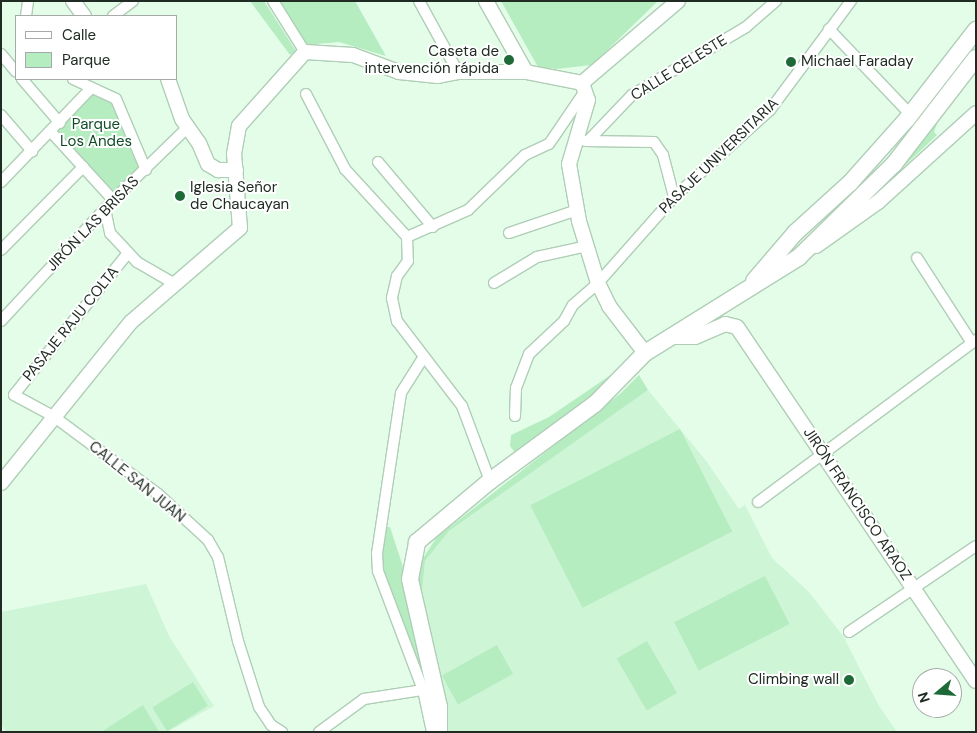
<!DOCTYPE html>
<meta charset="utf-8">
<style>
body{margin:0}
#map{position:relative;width:977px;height:733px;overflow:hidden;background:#e4fde9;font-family:"DM Sans",sans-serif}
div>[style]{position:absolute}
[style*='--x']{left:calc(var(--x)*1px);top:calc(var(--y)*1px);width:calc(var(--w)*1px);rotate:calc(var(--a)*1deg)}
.built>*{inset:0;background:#cef5d6}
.green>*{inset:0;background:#b5edc1;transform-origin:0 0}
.roads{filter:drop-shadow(1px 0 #afceb6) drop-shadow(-1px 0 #afceb6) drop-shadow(0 1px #afceb6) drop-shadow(0 -1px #afceb6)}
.street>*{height:10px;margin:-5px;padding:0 5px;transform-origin:5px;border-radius:5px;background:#fff}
.secondary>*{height:14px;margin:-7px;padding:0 7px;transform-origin:7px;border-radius:7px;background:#fff}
.primary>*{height:16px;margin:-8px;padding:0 8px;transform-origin:8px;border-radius:8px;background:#fff}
.dots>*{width:14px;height:14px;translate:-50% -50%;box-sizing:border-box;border:2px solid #fff;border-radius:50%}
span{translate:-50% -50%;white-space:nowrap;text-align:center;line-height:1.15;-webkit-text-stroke:4px #fff;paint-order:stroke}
.poi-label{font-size:15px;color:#202c23}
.right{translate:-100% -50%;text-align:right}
.left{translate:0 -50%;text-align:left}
.street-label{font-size:15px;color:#202c23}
.park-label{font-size:15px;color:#104c26}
.frame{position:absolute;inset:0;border:2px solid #202c23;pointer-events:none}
.legend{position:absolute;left:15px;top:15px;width:162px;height:65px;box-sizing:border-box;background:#fff;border:1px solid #a6aba7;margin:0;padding:6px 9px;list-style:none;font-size:15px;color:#202c23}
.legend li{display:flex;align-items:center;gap:10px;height:25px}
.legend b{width:25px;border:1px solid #a6aba7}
.north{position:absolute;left:912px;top:668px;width:50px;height:50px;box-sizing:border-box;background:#fff;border:1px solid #a6aba7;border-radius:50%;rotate:252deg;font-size:14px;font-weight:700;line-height:20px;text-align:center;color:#202c23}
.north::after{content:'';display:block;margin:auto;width:18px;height:22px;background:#1d6a38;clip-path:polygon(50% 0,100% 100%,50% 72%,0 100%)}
</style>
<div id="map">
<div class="built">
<i style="clip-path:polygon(648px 390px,707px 462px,739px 509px,745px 505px,772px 558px,809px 592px,843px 636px,879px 706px,897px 732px,444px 732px,421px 602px,425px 561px,449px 531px)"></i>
<i style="clip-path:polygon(146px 584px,169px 636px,214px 706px,167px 732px,6px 732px,1px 724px,1px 612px)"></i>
</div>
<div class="green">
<i style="clip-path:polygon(250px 1px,264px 1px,296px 51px,290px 55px)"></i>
<i style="clip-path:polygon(280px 1px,355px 1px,386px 56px,339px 42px,306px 45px)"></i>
<i style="clip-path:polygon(501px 1px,658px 1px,592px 65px,556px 69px,538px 67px)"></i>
<i style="clip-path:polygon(93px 91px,116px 106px,141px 167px,112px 195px,57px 133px)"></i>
<i style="clip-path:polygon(931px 120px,937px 124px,934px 132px,937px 135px,878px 191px)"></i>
<i style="clip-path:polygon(618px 370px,607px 389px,516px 454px,510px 446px,511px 435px,549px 417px)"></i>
<i style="clip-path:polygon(639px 375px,648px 390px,449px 531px,425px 561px,421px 602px,417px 589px,419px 564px,437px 537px,621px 393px)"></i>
<i style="left:680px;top:429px;width:115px;height:168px;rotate:63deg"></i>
<i style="clip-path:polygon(386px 527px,390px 527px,405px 573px,436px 718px,384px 580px,381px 548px)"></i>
<i style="left:765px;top:576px;width:54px;height:102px;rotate:63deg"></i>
<i style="left:647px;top:641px;width:60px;height:35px;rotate:60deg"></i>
<i style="left:497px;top:645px;width:33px;height:63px;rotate:61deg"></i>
<i style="left:193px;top:682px;width:28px;height:48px;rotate:58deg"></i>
<i style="clip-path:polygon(143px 705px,159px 732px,101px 732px)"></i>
</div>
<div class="roads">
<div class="street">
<i style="--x:273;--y:1;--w:60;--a:57.9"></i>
<i style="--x:419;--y:1;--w:81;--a:61.2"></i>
<i style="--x:26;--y:16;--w:15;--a:-82"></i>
<i style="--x:113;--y:16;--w:25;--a:-37"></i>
<i style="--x:829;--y:29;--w:119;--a:46.4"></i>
<i style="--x:1;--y:54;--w:23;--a:50"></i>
<i style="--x:22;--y:79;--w:58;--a:49.2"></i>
<i style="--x:73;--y:79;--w:47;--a:24.9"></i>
<i style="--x:116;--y:99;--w:77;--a:67.1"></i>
<i style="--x:306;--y:94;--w:85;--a:62.5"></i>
<i style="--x:345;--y:169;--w:92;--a:47.6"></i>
<i style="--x:407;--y:237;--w:24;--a:88"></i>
<i style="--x:408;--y:261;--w:19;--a:126"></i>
<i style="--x:397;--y:276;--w:23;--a:103"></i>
<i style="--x:392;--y:298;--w:24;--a:78"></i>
<i style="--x:397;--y:321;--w:107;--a:52.6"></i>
<i style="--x:462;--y:406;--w:80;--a:69.5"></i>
<i style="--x:1;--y:115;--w:48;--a:49.3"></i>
<i style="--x:51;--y:132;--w:92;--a:47.6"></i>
<i style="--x:585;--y:141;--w:69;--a:0.8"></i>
<i style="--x:654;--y:142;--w:16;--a:55"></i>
<i style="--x:663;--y:155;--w:43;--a:75.3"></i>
<i style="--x:588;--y:141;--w:64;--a:-46.3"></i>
<i style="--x:632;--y:95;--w:133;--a:-30.8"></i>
<i style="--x:746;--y:27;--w:40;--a:-41"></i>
<i style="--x:378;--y:162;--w:85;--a:49.8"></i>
<i style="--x:1;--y:182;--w:130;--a:-46.2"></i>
<i style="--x:105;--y:209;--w:25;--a:78"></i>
<i style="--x:110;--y:233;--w:40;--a:47"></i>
<i style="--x:137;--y:262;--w:44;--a:30.1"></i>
<i style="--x:509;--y:233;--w:72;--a:-18.7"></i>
<i style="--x:407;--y:237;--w:67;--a:-23.9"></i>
<i style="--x:468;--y:210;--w:79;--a:-44"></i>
<i style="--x:525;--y:155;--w:26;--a:-25"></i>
<i style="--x:549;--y:144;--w:64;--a:-55.8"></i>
<i style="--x:1;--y:250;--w:117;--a:-45.3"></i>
<i style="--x:128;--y:253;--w:182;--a:128.8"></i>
<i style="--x:14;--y:395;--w:44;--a:28.3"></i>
<i style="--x:53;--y:416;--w:131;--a:36.6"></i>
<i style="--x:158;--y:494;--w:68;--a:42.6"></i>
<i style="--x:208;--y:540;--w:20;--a:60"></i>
<i style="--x:218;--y:557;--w:86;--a:76.6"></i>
<i style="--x:238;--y:641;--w:69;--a:72.3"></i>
<i style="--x:259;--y:707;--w:22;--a:56"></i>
<i style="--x:271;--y:725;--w:13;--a:32"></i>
<i style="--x:917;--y:258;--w:101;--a:57.1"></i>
<i style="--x:494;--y:283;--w:50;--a:-31.2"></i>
<i style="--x:537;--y:257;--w:51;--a:-12.4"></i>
<i style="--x:1;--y:321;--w:165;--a:-47.2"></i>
<i style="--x:113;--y:200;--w:103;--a:-44.2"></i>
<i style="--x:423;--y:358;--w:41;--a:122.2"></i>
<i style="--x:401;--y:393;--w:162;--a:98.5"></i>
<i style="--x:377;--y:553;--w:18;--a:87"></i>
<i style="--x:378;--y:571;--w:127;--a:69.3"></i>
<i style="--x:423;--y:690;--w:43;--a:77.9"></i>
<i style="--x:515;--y:416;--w:28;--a:-88"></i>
<i style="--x:516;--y:388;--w:36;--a:-69"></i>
<i style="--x:529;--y:354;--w:48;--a:-43.3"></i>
<i style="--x:564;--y:321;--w:18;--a:-61"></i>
<i style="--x:573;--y:305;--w:33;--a:-41"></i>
<i style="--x:598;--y:283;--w:115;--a:-48.5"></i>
<i style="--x:674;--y:197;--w:130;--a:-42.2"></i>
<i style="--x:770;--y:110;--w:136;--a:-53.4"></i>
<i style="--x:758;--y:502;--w:272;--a:-36.6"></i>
<i style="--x:849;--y:632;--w:153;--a:-34.1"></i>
<i style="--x:319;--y:732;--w:56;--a:-36.3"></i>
<i style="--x:364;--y:699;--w:60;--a:-8.7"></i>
</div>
<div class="secondary">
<i style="--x:73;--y:1;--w:19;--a:54"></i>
<i style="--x:486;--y:1;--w:81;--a:60.6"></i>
<i style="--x:168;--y:79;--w:42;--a:70.7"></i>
<i style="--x:182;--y:119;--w:29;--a:55"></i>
<i style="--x:199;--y:143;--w:23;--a:67"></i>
<i style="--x:208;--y:164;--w:12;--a:31"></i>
<i style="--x:218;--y:170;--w:18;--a:0"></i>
<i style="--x:582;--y:83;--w:126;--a:-40.5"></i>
<i style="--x:816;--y:246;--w:76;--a:-35.4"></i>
<i style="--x:878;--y:202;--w:132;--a:-42.2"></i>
<i style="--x:671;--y:337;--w:24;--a:0"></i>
<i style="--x:695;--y:337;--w:33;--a:-23"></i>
<i style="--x:725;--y:324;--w:12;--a:14"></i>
<i style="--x:737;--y:327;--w:427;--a:56"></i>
<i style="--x:1;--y:483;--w:207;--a:-51.1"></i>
<i style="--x:131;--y:322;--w:144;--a:-40.8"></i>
<i style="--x:240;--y:228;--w:74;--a:-94.6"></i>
<i style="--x:234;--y:154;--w:28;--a:-80"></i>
<i style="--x:239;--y:126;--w:99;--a:-48.3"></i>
<i style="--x:305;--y:52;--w:48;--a:3.6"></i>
<i style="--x:353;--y:55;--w:49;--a:20.3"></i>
<i style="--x:399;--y:72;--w:39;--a:6"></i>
<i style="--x:438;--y:76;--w:20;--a:-11"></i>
<i style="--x:458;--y:72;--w:68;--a:0"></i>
<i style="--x:526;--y:72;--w:57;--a:11.1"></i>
<i style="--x:582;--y:83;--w:18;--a:71"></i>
<i style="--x:588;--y:100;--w:67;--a:106.5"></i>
<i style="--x:569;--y:164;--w:58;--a:80"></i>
<i style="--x:579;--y:221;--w:65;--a:73"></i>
<i style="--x:598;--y:283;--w:25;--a:64"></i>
<i style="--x:609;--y:306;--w:59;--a:52.5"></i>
</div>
<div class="primary">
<i style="--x:754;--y:281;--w:63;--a:-49.5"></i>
<i style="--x:795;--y:233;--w:74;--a:-42.3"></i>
<i style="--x:850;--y:183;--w:86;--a:-48.3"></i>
<i style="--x:907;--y:119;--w:113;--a:-52.2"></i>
<i style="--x:439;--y:732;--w:25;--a:-90"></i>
<i style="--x:439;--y:707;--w:131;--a:-102.8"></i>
<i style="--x:410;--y:579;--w:38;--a:-79"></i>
<i style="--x:417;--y:542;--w:95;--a:-39.9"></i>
<i style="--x:490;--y:481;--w:130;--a:-36.3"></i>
<i style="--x:595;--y:404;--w:71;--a:-45.6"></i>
<i style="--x:645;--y:353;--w:181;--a:-31.9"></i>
<i style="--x:799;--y:257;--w:133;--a:-44.4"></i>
<i style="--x:894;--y:164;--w:134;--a:-52.3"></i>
</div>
</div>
<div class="dots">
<i style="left:509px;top:60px;background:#1d6a38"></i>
<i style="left:791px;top:62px;background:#1d6a38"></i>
<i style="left:180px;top:196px;background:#1d6a38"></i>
<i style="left:849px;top:680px;background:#1d6a38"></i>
</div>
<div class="poi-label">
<span class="right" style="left:499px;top:60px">Caseta de<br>intervención rápida</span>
<span class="left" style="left:801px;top:62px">Michael Faraday</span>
<span class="left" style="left:190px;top:196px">Iglesia Señor<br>de Chaucayan</span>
<span class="right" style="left:839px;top:680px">Climbing wall</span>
</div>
<div class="street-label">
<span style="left:679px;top:68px;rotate:-32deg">CALLE CELESTE</span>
<span style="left:719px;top:156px;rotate:-44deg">PASAJE UNIVERSITARIA</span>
<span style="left:93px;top:224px;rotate:-46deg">JIRÓN LAS BRISAS</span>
<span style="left:71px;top:324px;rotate:-51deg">PASAJE RAJU COLTA</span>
<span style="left:137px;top:482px;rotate:39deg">CALLE SAN JUAN</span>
<span style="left:857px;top:504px;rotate:56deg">JIRÓN FRANCISCO ARAOZ</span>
</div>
<div class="park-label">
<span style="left:96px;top:133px">Parque<br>Los Andes</span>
</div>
<div class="frame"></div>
<ul class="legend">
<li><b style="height:6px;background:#fff"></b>Calle</li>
<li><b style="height:14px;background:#b5edc1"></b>Parque</li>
</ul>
<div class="north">N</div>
</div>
